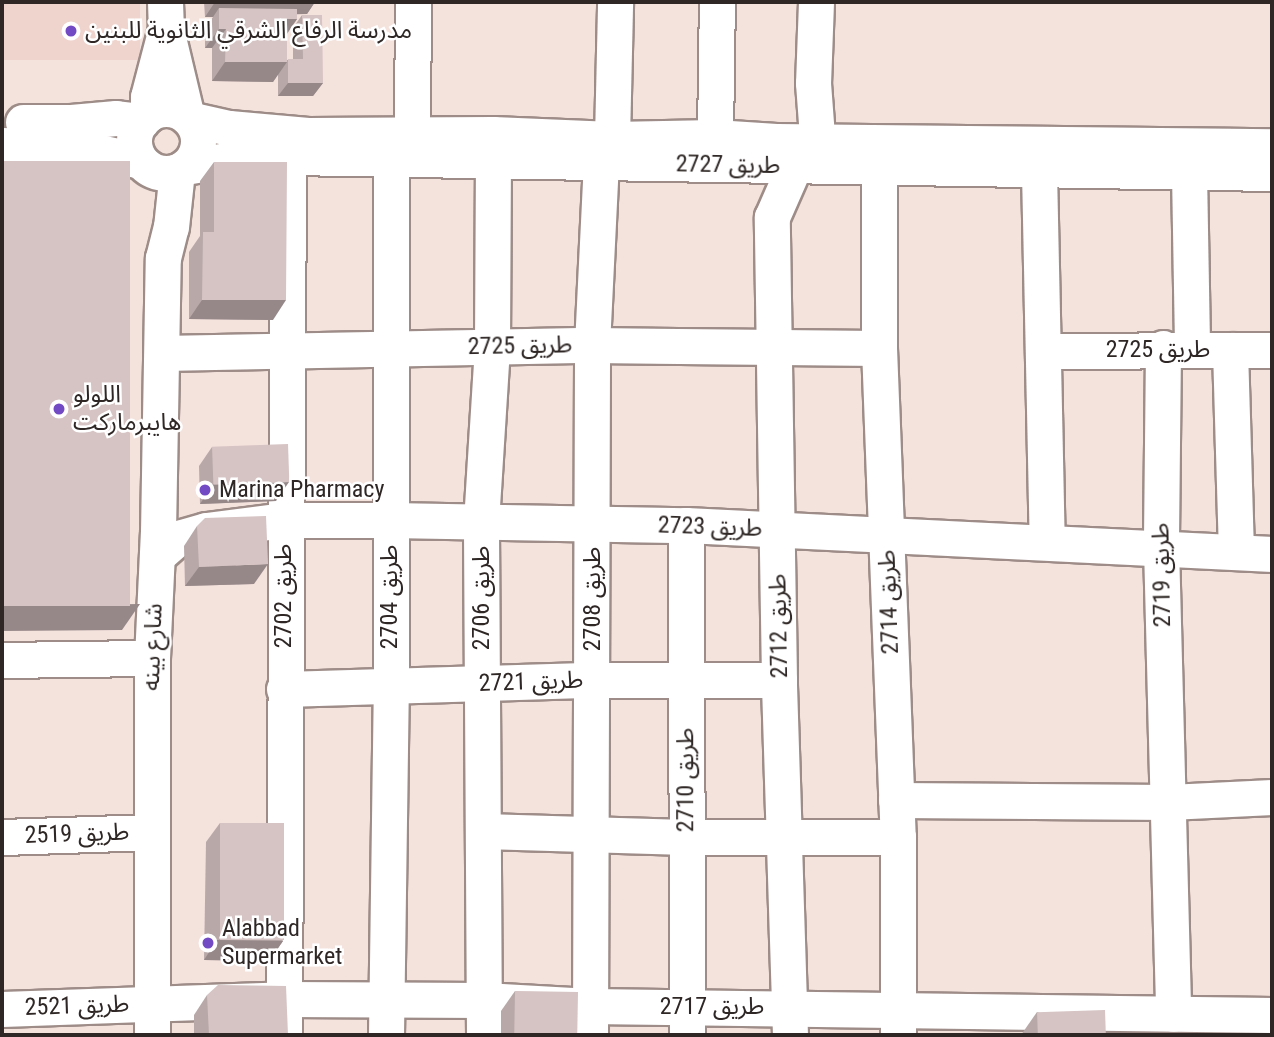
<!DOCTYPE html>
<meta charset="utf-8">
<style>
body{margin:0}
#map{position:relative;width:1274px;height:1037px;overflow:hidden;background:#f4e2dd;font-family:"Roboto Condensed","Noto Sans Arabic",sans-serif}
div>[style]{position:absolute}
[style*='--x']{left:calc(var(--x)*1px);top:calc(var(--y)*1px);width:calc(var(--w)*1px);rotate:calc(var(--a)*1deg)}
.built>*{inset:0;background:#efd4ce;transform-origin:0 0}
.roads{filter:drop-shadow(2px 0 #9d8c87) drop-shadow(-2px 0 #9d8c87) drop-shadow(0 2px #9d8c87) drop-shadow(0 -2px #9d8c87)}
.minor>*{height:35px;margin:-17.5px;padding:0 17.5px;transform-origin:17.5px;border-radius:17.5px;background:#fff}
.minor>.ring{margin:-17.5px;padding:0;box-sizing:content-box;background:none;border:35px solid #fff;border-radius:50%}
.wall>*{inset:0;background:#b8a8a8}
.shaded-wall>*{inset:0;background:#968888}
.building>*{inset:0;background:#d6c3c3;transform-origin:0 0}
.dots>*{width:19px;height:19px;translate:-50% -50%;box-sizing:border-box;border:4px solid #fff;border-radius:50%}
span{translate:-50% -50%;white-space:nowrap;text-align:center;line-height:1.15;-webkit-text-stroke:5px #fff;paint-order:stroke}
.poi-label{font-size:24px;color:#2e2725}
.left{translate:0 -50%;text-align:left}
.street-label{font-size:24px;color:#2e2725}
.frame{position:absolute;inset:0;border:4px solid #2e2725;pointer-events:none}
</style>
<div id="map">
<div class="built">
<i style="left:2px;top:2px;width:138px;height:58px"></i>
</div>
<div class="roads">
<div class="minor">
<i style="--x:165;--y:2;--w:27;--a:88"></i>
<i style="--x:166;--y:29;--w:90;--a:76.6"></i>
<i style="--x:816;--y:2;--w:81;--a:92.1"></i>
<i style="--x:813;--y:83;--w:79;--a:85.7"></i>
<i class="ring" style="left:134px;top:109px;width:29px;height:29px"></i>
<i style="--x:148;--y:115;--w:18;--a:-90"></i>
<i style="--x:148;--y:97;--w:67;--a:-75.3"></i>
<i style="--x:189;--y:119;--w:41;--a:12.7"></i>
<i style="--x:229;--y:128;--w:79;--a:5.1"></i>
<i style="--x:308;--y:135;--w:185;--a:-0.3"></i>
<i style="--x:493;--y:134;--w:119;--a:2.4"></i>
<i style="--x:612;--y:139;--w:103;--a:-1.1"></i>
<i style="--x:715;--y:137;--w:61;--a:3.8"></i>
<i style="--x:776;--y:141;--w:496;--a:0.6"></i>
<i style="--x:23;--y:122;--w:48;--a:0"></i>
<i style="--x:71;--y:122;--w:45;--a:-5.1"></i>
<i style="--x:116;--y:118;--w:26;--a:7"></i>
<i style="--x:412;--y:134;--w:132;--a:-89.6"></i>
<i style="--x:715;--y:137;--w:135;--a:-89.2"></i>
<i style="--x:612;--y:139;--w:137;--a:-88.7"></i>
<i style="--x:2;--y:145;--w:74;--a:1.5"></i>
<i style="--x:76;--y:147;--w:66;--a:12.2"></i>
<i style="--x:185;--y:167;--w:54;--a:-9.6"></i>
<i style="--x:238;--y:158;--w:50;--a:-1.1"></i>
<i style="--x:288;--y:157;--w:984;--a:0.93"></i>
<i style="--x:879;--y:168;--w:180;--a:90"></i>
<i style="--x:879;--y:348;--w:489;--a:87.8"></i>
<i style="--x:898;--y:837;--w:198;--a:90"></i>
<i style="--x:1039;--y:171;--w:371;--a:88.8"></i>
<i style="--x:1189;--y:172;--w:177;--a:89"></i>
<i style="--x:1163;--y:348;--w:199;--a:90.6"></i>
<i style="--x:1161;--y:547;--w:467;--a:88.5"></i>
<i style="--x:1230;--y:350;--w:201;--a:88.3"></i>
<i style="--x:1045;--y:351;--w:227;--a:-0.3"></i>
<i style="--x:162;--y:353;--w:430;--a:-1.1"></i>
<i style="--x:592;--y:345;--w:287;--a:0.6"></i>
<i style="--x:686;--y:525;--w:510;--a:89.89"></i>
<i style="--x:157;--y:556;--w:28;--a:-41"></i>
<i style="--x:178;--y:538;--w:29;--a:-16"></i>
<i style="--x:206;--y:530;--w:80;--a:-7.2"></i>
<i style="--x:285;--y:520;--w:105;--a:0"></i>
<i style="--x:390;--y:520;--w:296;--a:1"></i>
<i style="--x:686;--y:525;--w:587;--a:2.83"></i>
<i style="--x:2;--y:660;--w:150;--a:-0.8"></i>
<i style="--x:284;--y:689;--w:309;--a:-1.7"></i>
<i style="--x:593;--y:680;--w:186;--a:0"></i>
<i style="--x:896;--y:800;--w:273;--a:0.4"></i>
<i style="--x:1169;--y:802;--w:103;--a:-2.8"></i>
<i style="--x:483;--y:831;--w:203;--a:1.7"></i>
<i style="--x:686;--y:837;--w:212;--a:0"></i>
<i style="--x:2;--y:837;--w:150;--a:-1.9"></i>
<i style="--x:2;--y:1009;--w:283;--a:-2"></i>
<i style="--x:285;--y:999;--w:200;--a:0.3"></i>
<i style="--x:485;--y:1000;--w:105;--a:3.3"></i>
<i style="--x:590;--y:1006;--w:682;--a:0.76"></i>
<i style="--x:152;--y:1035;--w:377;--a:-90"></i>
<i style="--x:152;--y:658;--w:126;--a:-87.3"></i>
<i style="--x:158;--y:532;--w:274;--a:-89"></i>
<i style="--x:163;--y:258;--w:32;--a:-76"></i>
<i style="--x:171;--y:227;--w:56;--a:-83.9"></i>
<i style="--x:284;--y:1035;--w:878;--a:-89.74"></i>
<i style="--x:386;--y:1035;--w:349;--a:-89.2"></i>
<i style="--x:391;--y:686;--w:527;--a:-90"></i>
<i style="--x:484;--y:1035;--w:513;--a:-90.34"></i>
<i style="--x:481;--y:522;--w:176;--a:-86.4"></i>
<i style="--x:492;--y:346;--w:210;--a:-89.7"></i>
<i style="--x:590;--y:1035;--w:690;--a:-89.83"></i>
<i style="--x:592;--y:345;--w:182;--a:-87.2"></i>
<i style="--x:790;--y:1035;--w:355;--a:-91.8"></i>
<i style="--x:779;--y:680;--w:463;--a:-90.9"></i>
<i style="--x:772;--y:217;--w:55;--a:-66.3"></i>
</div>
</div>
<div class="wall">
<i style="clip-path:polygon(204px 2px,315px 2px,307px 14px,297px 14px,297px 19px,287px 34px,287px 60px,293px 59px,293px 28px,302px 15px,323px 83px,313px 96px,278px 96px,278px 74px,273px 82px,212px 81px,212px 48px,205px 48px,205px 28px,213px 17px,205px 17px)"></i>
<i style="clip-path:polygon(214px 162px,273px 320px,189px 319px,189px 252px,200px 236px,200px 181px)"></i>
<i style="clip-path:polygon(212px 447px,276px 501px,200px 504px,199px 466px)"></i>
<i style="clip-path:polygon(197px 526px,254px 584px,185px 586px,184px 546px)"></i>
<i style="clip-path:polygon(220px 823px,283px 941px,269px 961px,204px 960px,206px 842px)"></i>
<i style="clip-path:polygon(515px 991px,577px 1035px,501px 1035px,501px 1011px)"></i>
<i style="clip-path:polygon(207px 995px,288px 1035px,194px 1035px,194px 1015px)"></i>
<i style="clip-path:polygon(1037px 1012px,1106px 1035px,1021px 1035px)"></i>
</div>
<div class="shaded-wall">
<i style="clip-path:polygon(215px 2px,315px 2px,307px 14px,219px 16px,219px 8px,213px 17px,205px 17px)"></i>
<i style="clip-path:polygon(287px 19px,297px 19px,283px 39px)"></i>
<i style="clip-path:polygon(219px 29px,226px 29px,212px 48px,205px 48px)"></i>
<i style="clip-path:polygon(225px 62px,287px 62px,273px 82px,212px 81px)"></i>
<i style="clip-path:polygon(288px 83px,323px 83px,313px 96px,278px 96px)"></i>
<i style="clip-path:polygon(202px 300px,286px 300px,273px 320px,189px 319px)"></i>
<i style="clip-path:polygon(289px 482px,276px 501px,200px 504px,213px 484px)"></i>
<i style="clip-path:polygon(268px 564px,254px 584px,185px 586px,199px 567px)"></i>
<i style="clip-path:polygon(140px 604px,122px 630px,2px 631px,2px 606px)"></i>
<i style="clip-path:polygon(217px 940px,283px 941px,269px 961px,204px 960px)"></i>
</div>
<div class="building">
<i style="clip-path:polygon(219px 8px,297px 9px,297px 19px,287px 19px,287px 62px,225px 62px,226px 29px,219px 29px)"></i>
<i style="clip-path:polygon(302px 15px,322px 15px,323px 83px,288px 83px,288px 59px,303px 59px)"></i>
<i style="left:2px;top:161px;width:128px;height:445px"></i>
<i style="clip-path:polygon(214px 162px,287px 162px,286px 300px,202px 300px,203px 232px,214px 232px)"></i>
<i style="left:288px;top:444px;width:38px;height:76px;rotate:88deg"></i>
<i style="clip-path:polygon(266px 516px,268px 564px,199px 567px,197px 526px,205px 518px)"></i>
<i style="left:220px;top:823px;width:64px;height:117px"></i>
<i style="clip-path:polygon(218px 985px,286px 986px,288px 1035px,209px 1035px,207px 995px)"></i>
<i style="left:515px;top:991px;width:63px;height:44px;rotate:1deg"></i>
<i style="left:1105px;top:1010px;width:25px;height:68px;rotate:88deg"></i>
</div>
<div class="dots">
<i style="left:71px;top:31px;background:#724bc4"></i>
<i style="left:59px;top:409px;background:#724bc4"></i>
<i style="left:205px;top:490px;background:#724bc4"></i>
<i style="left:208px;top:943px;background:#724bc4"></i>
</div>
<div class="poi-label">
<span class="left" style="left:85px;top:31px">مدرسة الرفاع الشرقي الثانوية للبنين</span>
<span class="left" style="left:73px;top:409px">اللولو<br>هايبرماركت</span>
<span class="left" style="left:219px;top:490px">Marina Pharmacy</span>
<span class="left" style="left:222px;top:943px">Alabbad<br>Supermarket</span>
</div>
<div class="street-label">
<span style="left:728px;top:165px;rotate:1deg">طريق 2727</span>
<span style="left:520px;top:346px;rotate:-1deg">طريق 2725</span>
<span style="left:1158px;top:350px">طريق 2725</span>
<span style="left:710px;top:527px;rotate:2deg">طريق 2723</span>
<span style="left:1162px;top:575px;rotate:-91deg">طريق 2719</span>
<span style="left:284px;top:596px;rotate:-90deg">طريق 2702</span>
<span style="left:390px;top:597px;rotate:-90deg">طريق 2704</span>
<span style="left:482px;top:598px;rotate:-90deg">طريق 2706</span>
<span style="left:593px;top:599px;rotate:-90deg">طريق 2708</span>
<span style="left:889px;top:602px;rotate:-92deg">طريق 2714</span>
<span style="left:779px;top:626px;rotate:-91deg">طريق 2712</span>
<span style="left:153px;top:647px;rotate:-88deg">شارع بينه</span>
<span style="left:531px;top:682px;rotate:-2deg">طريق 2721</span>
<span style="left:686px;top:780px;rotate:-90deg">طريق 2710</span>
<span style="left:77px;top:834px;rotate:-2deg">طريق 2519</span>
<span style="left:77px;top:1006px;rotate:-2deg">طريق 2521</span>
<span style="left:712px;top:1007px">طريق 2717</span>
</div>
<div class="frame"></div>
</div>
